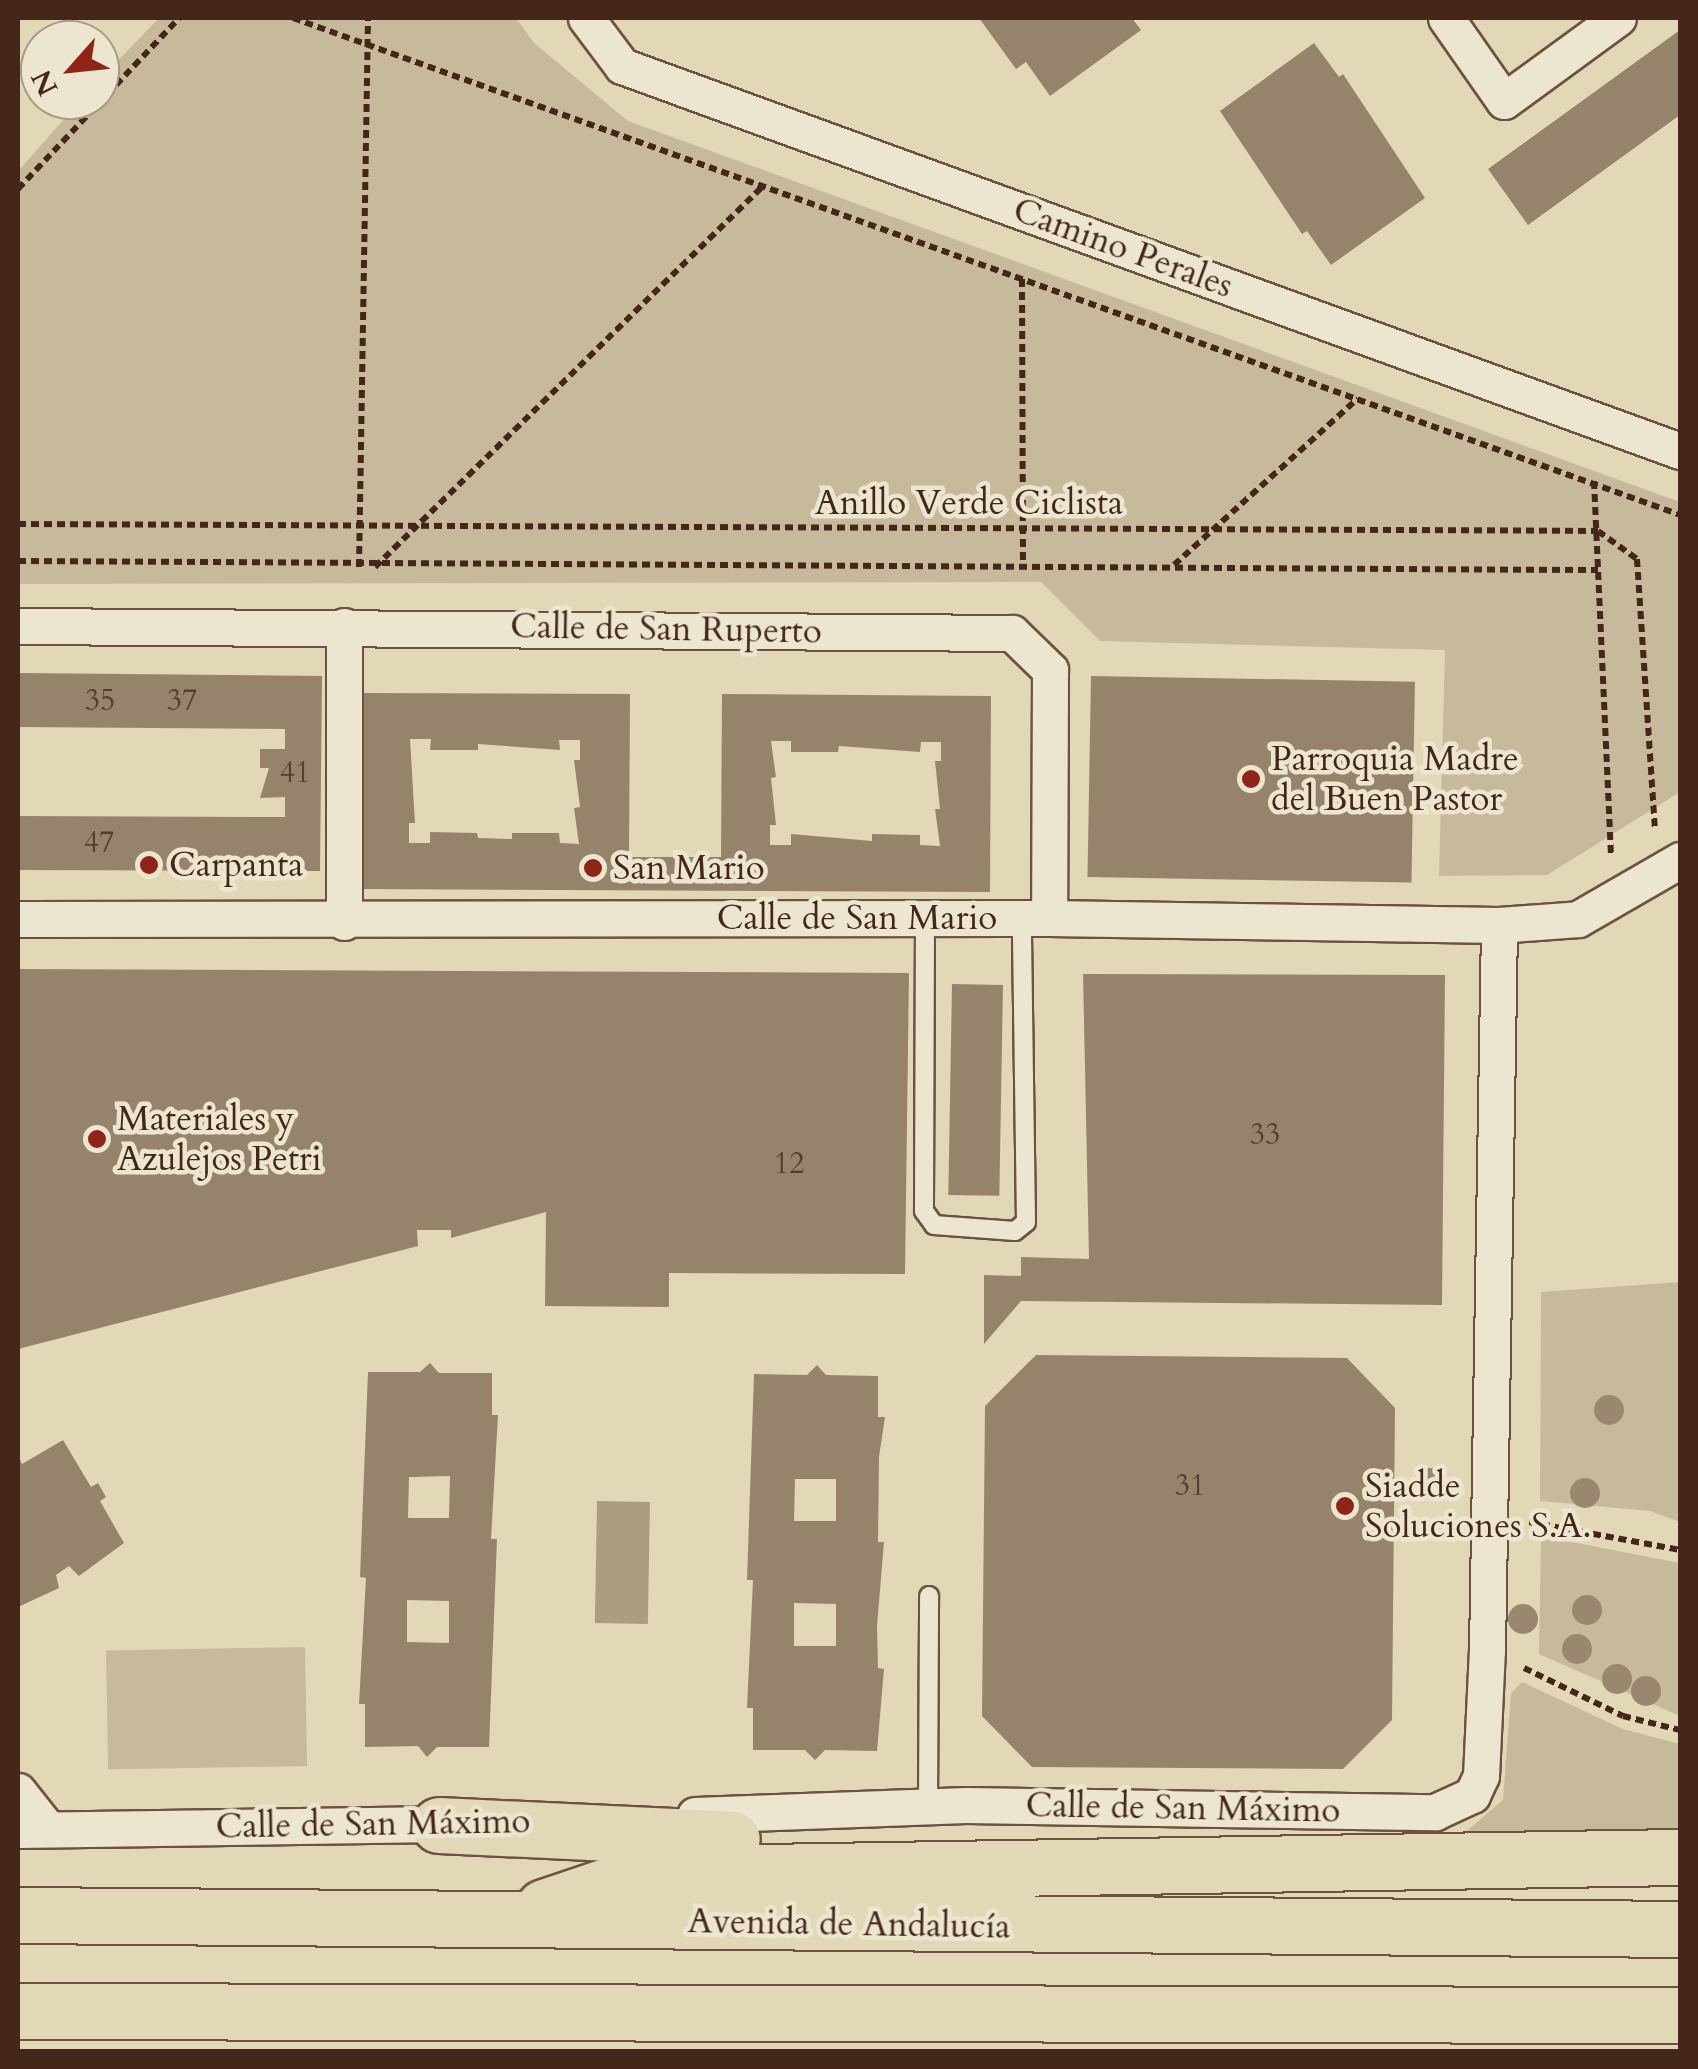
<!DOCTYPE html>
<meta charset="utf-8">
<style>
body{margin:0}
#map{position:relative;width:1698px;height:2069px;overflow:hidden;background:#e2d8b7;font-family:Cardo,serif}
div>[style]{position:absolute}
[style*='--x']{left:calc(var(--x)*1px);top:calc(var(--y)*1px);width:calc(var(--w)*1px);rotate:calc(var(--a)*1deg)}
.green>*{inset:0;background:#c7ba9c;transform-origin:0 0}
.water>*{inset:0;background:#ac9c82;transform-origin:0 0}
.building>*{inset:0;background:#96836c;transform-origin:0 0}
.path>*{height:6px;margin-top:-3px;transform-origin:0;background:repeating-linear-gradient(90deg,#44271a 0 8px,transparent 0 13px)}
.roads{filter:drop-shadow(2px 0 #6c5341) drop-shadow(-2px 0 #6c5341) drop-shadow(0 2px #6c5341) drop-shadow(0 -2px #6c5341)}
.service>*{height:18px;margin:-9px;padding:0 9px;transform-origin:9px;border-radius:9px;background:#ece6d0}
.minor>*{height:35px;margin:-17.5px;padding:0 17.5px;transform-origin:17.5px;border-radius:17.5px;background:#ece6d0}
.trunk>*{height:55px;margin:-27.5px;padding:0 27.5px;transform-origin:27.5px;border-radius:27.5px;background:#e2d8b7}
.trees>*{width:30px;height:30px;margin:-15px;border-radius:50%;background:#99876f}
.dots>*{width:28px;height:28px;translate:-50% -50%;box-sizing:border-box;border:5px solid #ece6d0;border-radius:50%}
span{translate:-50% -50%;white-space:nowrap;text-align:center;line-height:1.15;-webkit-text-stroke:9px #ece6d0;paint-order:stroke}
.number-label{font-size:30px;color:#583e2e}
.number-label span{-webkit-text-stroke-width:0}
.street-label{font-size:35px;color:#44271a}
.poi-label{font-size:35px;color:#44271a}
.left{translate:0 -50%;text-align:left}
.frame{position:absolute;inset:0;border:20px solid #44271a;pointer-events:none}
.north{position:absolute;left:20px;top:20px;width:100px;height:100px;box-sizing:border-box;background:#ece6d0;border:2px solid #a99a87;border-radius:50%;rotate:243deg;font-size:28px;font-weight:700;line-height:40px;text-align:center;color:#44271a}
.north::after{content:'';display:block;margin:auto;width:35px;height:45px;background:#8f2418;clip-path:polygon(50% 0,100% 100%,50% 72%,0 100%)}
</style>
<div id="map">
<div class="green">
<i style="clip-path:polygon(159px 18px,516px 18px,534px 43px,628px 121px,1680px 502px,1680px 792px,1547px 875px,1439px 876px,1445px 650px,1100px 641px,1041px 582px,18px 584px,18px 171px,81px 100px,100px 100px,100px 79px)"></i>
<i style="clip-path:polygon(1680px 1282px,1680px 1522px,1650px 1511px,1540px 1501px,1541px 1292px)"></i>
<i style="clip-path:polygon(1541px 1536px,1680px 1563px,1680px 1716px,1539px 1654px)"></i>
<i style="left:305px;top:1647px;width:119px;height:199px;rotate:89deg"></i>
<i style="clip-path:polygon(1522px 1682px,1623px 1729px,1680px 1744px,1680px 1835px,1462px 1835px,1503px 1800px,1511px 1693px)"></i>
</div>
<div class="water">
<i style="left:597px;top:1501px;width:53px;height:122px;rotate:1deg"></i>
</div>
<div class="building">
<i style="clip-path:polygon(979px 18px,1132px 18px,1141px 30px,1050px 96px,1026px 62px,1016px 69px)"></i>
<i style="clip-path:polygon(1680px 30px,1680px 115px,1528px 225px,1488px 169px)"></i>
<i style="clip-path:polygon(1314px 43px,1339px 77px,1343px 74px,1425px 198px,1331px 265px,1307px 231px,1302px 234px,1220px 111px)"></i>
<i style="clip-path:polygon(18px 673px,322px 676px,320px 871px,18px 870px,18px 816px,285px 817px,285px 797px,260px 798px,269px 768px,260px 768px,260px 749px,285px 749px,285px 729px,18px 727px)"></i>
<i style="left:1091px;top:676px;width:324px;height:201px;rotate:1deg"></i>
<i style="clip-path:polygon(evenodd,360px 693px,630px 694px,629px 857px,721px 857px,722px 694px,991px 696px,990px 892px,360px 889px,360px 693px,410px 739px,431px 739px,430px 750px,478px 750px,478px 744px,560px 750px,559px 740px,580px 740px,580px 760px,574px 760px,580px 807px,574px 808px,579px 844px,560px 843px,559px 833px,512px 833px,512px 839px,478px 838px,477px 833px,430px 832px,430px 843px,409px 843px,409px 823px,415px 823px,410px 739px,360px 693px,771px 741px,791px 741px,791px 752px,838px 752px,839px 746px,920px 752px,921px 742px,941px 742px,941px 761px,935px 761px,940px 809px,935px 809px,940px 846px,920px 845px,920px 835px,872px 834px,872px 841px,791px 834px,791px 845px,770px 845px,770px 825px,776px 825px,771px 778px,776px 777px,771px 741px)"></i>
<i style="clip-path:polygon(18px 969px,909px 973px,905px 1274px,669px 1273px,669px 1307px,545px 1306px,546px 1212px,451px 1238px,451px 1230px,417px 1230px,418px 1246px,18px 1349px)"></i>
<i style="clip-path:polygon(1083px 974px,1445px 975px,1442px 1305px,1021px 1301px,984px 1344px,984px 1275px,1021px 1276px,1021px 1257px,1089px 1259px)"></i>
<i style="left:952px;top:984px;width:51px;height:211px;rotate:1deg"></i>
<i style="clip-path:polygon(1036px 1355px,1347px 1358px,1395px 1408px,1392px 1720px,1343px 1769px,1032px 1767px,982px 1716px,985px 1406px)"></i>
<i style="clip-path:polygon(evenodd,430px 1363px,439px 1373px,492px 1373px,492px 1415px,498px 1415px,491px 1539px,497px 1539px,489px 1747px,437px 1747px,427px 1757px,418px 1746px,365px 1747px,365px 1704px,359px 1704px,366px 1578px,360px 1577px,368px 1372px,420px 1372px,430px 1363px,450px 1476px,449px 1518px,408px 1518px,409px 1477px,450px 1476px,430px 1363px,407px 1600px,449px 1601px,449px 1643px,407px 1642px,407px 1600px)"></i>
<i style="clip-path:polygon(evenodd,817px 1365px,826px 1375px,878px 1376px,878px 1417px,885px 1417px,879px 1457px,878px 1542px,884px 1542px,877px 1626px,878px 1668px,884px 1669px,877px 1751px,825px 1750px,815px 1760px,805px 1750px,753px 1750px,753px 1708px,747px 1708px,753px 1580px,747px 1580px,754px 1374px,807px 1375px,817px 1365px,795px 1479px,836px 1479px,836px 1521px,794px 1521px,795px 1479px,817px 1365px,794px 1603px,836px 1604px,836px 1646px,794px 1646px,794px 1603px)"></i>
<i style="clip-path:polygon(63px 1440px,91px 1487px,98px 1483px,106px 1497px,100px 1501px,124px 1543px,79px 1576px,69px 1566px,56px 1575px,59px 1588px,18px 1607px,18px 1455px,22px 1464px)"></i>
</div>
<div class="path">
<i style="--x:293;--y:18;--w:1473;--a:19.71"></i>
<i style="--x:18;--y:189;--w:235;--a:-46.7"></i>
<i style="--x:1022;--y:279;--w:287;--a:89.8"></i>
<i style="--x:1594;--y:481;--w:374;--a:87.4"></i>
<i style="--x:18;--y:524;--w:1580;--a:0.25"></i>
<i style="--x:1598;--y:531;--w:48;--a:35.7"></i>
<i style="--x:1637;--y:559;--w:270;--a:86.2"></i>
<i style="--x:18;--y:561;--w:1580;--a:0.33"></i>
<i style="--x:1174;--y:565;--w:248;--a:-42.2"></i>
<i style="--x:359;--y:567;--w:549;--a:-89.06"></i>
<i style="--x:375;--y:567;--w:544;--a:-44.48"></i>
<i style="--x:1529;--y:1522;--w:154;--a:10.5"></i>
<i style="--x:1524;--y:1668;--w:110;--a:25.9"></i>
<i style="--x:1623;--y:1716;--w:59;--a:13.8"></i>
</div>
<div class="roads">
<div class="service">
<i style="--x:925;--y:918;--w:293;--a:90.2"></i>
<i style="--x:924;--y:1211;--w:17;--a:54"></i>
<i style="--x:934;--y:1225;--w:81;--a:4.2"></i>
<i style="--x:1015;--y:1231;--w:14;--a:-39"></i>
<i style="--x:1026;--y:1222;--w:304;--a:-90.8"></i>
<i style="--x:928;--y:1806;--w:210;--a:-89.7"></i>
</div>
<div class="minor">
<i style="--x:586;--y:18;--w:60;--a:53.1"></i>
<i style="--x:622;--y:66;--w:1126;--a:20"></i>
<i style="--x:1446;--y:18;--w:101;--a:55.1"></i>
<i style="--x:1504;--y:101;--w:141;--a:-36.1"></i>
<i style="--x:18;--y:626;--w:994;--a:0.4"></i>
<i style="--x:1012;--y:633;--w:53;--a:44.2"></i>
<i style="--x:1050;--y:670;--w:248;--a:90.2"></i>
<i style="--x:18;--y:919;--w:1031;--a:-0.06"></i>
<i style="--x:1049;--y:918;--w:450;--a:0.9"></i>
<i style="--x:1499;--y:925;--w:79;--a:-4.3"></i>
<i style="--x:1578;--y:919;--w:118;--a:-30"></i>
<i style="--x:344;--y:922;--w:296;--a:-90"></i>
<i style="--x:18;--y:1791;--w:48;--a:51.7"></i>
<i style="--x:695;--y:1815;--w:271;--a:-2.1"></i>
<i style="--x:966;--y:1805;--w:469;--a:0.9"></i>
<i style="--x:1435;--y:1812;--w:41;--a:-24.7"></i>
<i style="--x:1472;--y:1795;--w:21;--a:-65"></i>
<i style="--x:1481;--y:1776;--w:126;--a:-87.3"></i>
<i style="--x:1487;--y:1650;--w:725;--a:-89.05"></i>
<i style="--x:18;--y:1830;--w:440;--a:-0.8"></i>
</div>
<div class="trunk">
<i style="--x:439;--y:1825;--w:293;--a:2.7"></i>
<i style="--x:544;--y:1907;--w:103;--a:-18.6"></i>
<i style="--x:642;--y:1874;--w:1038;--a:-0.94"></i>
<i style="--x:18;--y:1915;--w:1662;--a:0.48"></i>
<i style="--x:18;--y:2011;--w:1662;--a:0.14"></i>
</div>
</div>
<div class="trees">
<i style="left:1609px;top:1410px"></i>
<i style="left:1429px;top:1483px"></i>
<i style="left:1585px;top:1493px"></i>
<i style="left:1587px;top:1610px"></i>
<i style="left:1523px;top:1619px"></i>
<i style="left:1577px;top:1649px"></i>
<i style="left:1617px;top:1679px"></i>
<i style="left:1646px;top:1691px"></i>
</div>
<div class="dots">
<i style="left:1251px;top:779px;background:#8f2418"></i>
<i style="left:149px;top:865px;background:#8f2418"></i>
<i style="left:593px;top:868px;background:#8f2418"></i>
<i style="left:97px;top:1139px;background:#8f2418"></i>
<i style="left:1345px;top:1506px;background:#8f2418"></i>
</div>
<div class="number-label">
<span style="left:100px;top:701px">35</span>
<span style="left:182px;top:701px">37</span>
<span style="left:295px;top:773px">41</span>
<span style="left:99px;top:843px">47</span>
<span style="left:1265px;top:1135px">33</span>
<span style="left:789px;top:1164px">12</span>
<span style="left:1190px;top:1486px">31</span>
</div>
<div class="street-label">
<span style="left:1123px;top:248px;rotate:20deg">Camino Perales</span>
<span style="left:969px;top:503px">Anillo Verde Ciclista</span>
<span style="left:666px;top:629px;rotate:1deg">Calle de San Ruperto</span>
<span style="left:857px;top:918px">Calle de San Mario</span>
<span style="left:1183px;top:1808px;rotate:1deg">Calle de San Máximo</span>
<span style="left:373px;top:1824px;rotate:-1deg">Calle de San Máximo</span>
<span style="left:849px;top:1924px;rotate:1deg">Avenida de Andalucía</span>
</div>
<div class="poi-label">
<span class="left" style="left:1271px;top:779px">Parroquia Madre<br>del Buen Pastor</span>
<span class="left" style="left:169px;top:865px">Carpanta</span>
<span class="left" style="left:613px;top:868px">San Mario</span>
<span class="left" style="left:117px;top:1139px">Materiales y<br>Azulejos Petri</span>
<span class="left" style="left:1365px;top:1506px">Siadde<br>Soluciones S.A.</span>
</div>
<div class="frame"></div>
<div class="north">N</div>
</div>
